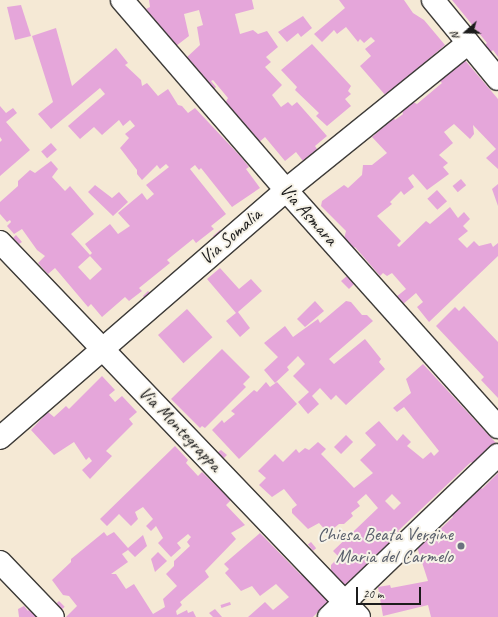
<!DOCTYPE html>
<style>
body{margin:0}
#map{position:relative;width:498px;height:617px;overflow:hidden;background:#f5e9d5;font-family:Caveat,sans-serif}
div>[style]{position:absolute}
[style*='--x']{left:calc(var(--x)*1px);top:calc(var(--y)*1px);width:calc(var(--w)*1px);rotate:calc(var(--a)*1deg)}
.building>*{inset:0;background:#e5a6da;transform-origin:0 0}
.roads{filter:drop-shadow(1px 0 #3d3b38) drop-shadow(-1px 0 #3d3b38) drop-shadow(0 1px #3d3b38) drop-shadow(0 -1px #3d3b38)}
.street>*{height:22px;margin:-11px;padding:0 11px;transform-origin:11px;border-radius:11px;background:#fff}
.dots>*{width:11px;height:11px;translate:-50% -50%;box-sizing:border-box;border:2px solid #f7f3e8;border-radius:50%}
span{translate:-50% -50%;white-space:nowrap;text-align:center;line-height:1.15;-webkit-text-stroke:4px #f7f3e8;paint-order:stroke}
.street-label{font-size:19px;color:#1c1c1c}
.worship-label{font-size:19px;color:#5b616d}
.right{translate:-100% -50%;text-align:right}
.north{position:absolute;left:446px;top:12px;width:40px;height:40px;-webkit-text-stroke:3px #f7f3e8;paint-order:stroke;rotate:250deg;font-size:11px;font-weight:700;line-height:16px;text-align:center;color:#1c1c1c}
.north::after{content:'';display:block;margin:auto;width:14px;height:18px;background:#1c1c1c;clip-path:polygon(50% 0,100% 100%,50% 72%,0 100%)}
.scale{position:absolute;left:356px;top:587px;width:65px;height:18px;box-sizing:border-box;border:2px solid #1c1c1c;border-top:0;padding-left:5px;font-size:12px;line-height:14px;white-space:nowrap;color:#1c1c1c;-webkit-text-stroke:3px #f7f3e8;paint-order:stroke}
</style>
<div id="map">
<div class="building">
<i style="clip-path:polygon(149px 0,252px 0,254px 9px,235px 14px,240px 34px,253px 30px,258px 34px,267px 31px,278px 47px,266px 57px,271px 62px,265px 67px,282px 85px,272px 95px,281px 107px,288px 102px,292px 106px,297px 102px,327px 136px,315px 146px,317px 149px,303px 161px,296px 152px,285px 161px,265px 137px,257px 144px,224px 105px,228px 98px,213px 80px,211px 81px,216px 87px,213px 90px,186px 58px,200px 45px,197px 27px,203px 25px,199px 10px,184px 14px,189px 36px,176px 46px,146px 9px,150px 7px)"></i>
<i style="clip-path:polygon(339px 0,404px 0,413px 13px,424px 20px,445px 45px,386px 96px,360px 66px,371px 56px,365px 49px,375px 41px,371px 37px,364px 43px,360px 39px,358px 42px,346px 27px,337px 34px,334px 30px,322px 42px,314px 34px,345px 8px)"></i>
<i style="clip-path:polygon(452px 0,498px 0,498px 57px,493px 50px,490px 53px,484px 46px,487px 43px)"></i>
<i style="clip-path:polygon(21px 5px,31px 36px,15px 40px,7px 7px)"></i>
<i style="clip-path:polygon(303px 16px,312px 28px,301px 37px,298px 33px,287px 42px,278px 32px)"></i>
<i style="clip-path:polygon(evenodd,56px 28px,72px 86px,116px 48px,128px 63px,125px 65px,141px 80px,142px 86px,147px 83px,158px 96px,168px 89px,178px 105px,182px 106px,188px 113px,195px 108px,241px 157px,249px 167px,246px 169px,260px 188px,232px 207px,201px 168px,199px 170px,195px 165px,190px 169px,226px 214px,211px 226px,214px 229px,196px 243px,193px 239px,167px 260px,170px 263px,139px 288px,142px 291px,129px 301px,125px 297px,102px 317px,91px 304px,88px 307px,55px 268px,48px 274px,38px 263px,45px 256px,37px 250px,22px 229px,14px 234px,7px 226px,11px 222px,10px 220px,7px 222px,0 214px,0 202px,18px 186px,18px 181px,30px 170px,35px 173px,51px 161px,58px 169px,52px 177px,65px 191px,70px 186px,94px 214px,71px 234px,90px 255px,92px 253px,85px 244px,110px 224px,118px 234px,130px 226px,118px 213px,142px 193px,147px 200px,154px 194px,146px 185px,169px 167px,166px 164px,160px 169px,157px 165px,142px 180px,137px 174px,137px 170px,120px 148px,129px 138px,125px 134px,135px 126px,130px 120px,123px 126px,119px 120px,102px 135px,94px 127px,80px 139px,68px 126px,105px 94px,100px 88px,51px 129px,38px 114px,53px 102px,32px 36px,56px 28px,90px 256px,102px 269px,90px 280px,78px 267px,90px 256px)"></i>
<i style="clip-path:polygon(312px 44px,351px 86px,348px 91px,351px 94px,345px 99px,351px 106px,327px 126px,316px 116px,319px 113px,295px 90px,297px 87px,281px 70px)"></i>
<i style="clip-path:polygon(464px 59px,498px 99px,498px 169px,486px 158px,496px 149px,473px 125px,474px 134px,470px 139px,454px 124px,444px 132px,453px 143px,439px 155px,448px 163px,443px 167px,449px 174px,427px 190px,413px 174px,408px 178px,414px 187px,404px 195px,401px 191px,390px 202px,392px 204px,377px 216px,401px 241px,397px 245px,399px 247px,426px 221px,430px 224px,450px 207px,458px 218px,464px 212px,470px 219px,463px 226px,468px 231px,458px 239px,467px 248px,474px 241px,479px 246px,491px 243px,493px 247px,498px 243px,498px 256px,429px 322px,417px 307px,423px 302px,416px 293px,402px 305px,396px 297px,406px 289px,392px 273px,387px 276px,383px 273px,380px 276px,355px 247px,353px 249px,344px 239px,346px 231px,321px 206px,322px 201px,344px 185px,348px 188px,362px 175px,363px 165px,372px 165px,387px 153px,372px 137px,394px 118px,395px 120px,403px 114px,401px 108px,411px 101px,417px 104px,442px 83px,439px 80px)"></i>
<i style="clip-path:polygon(0 106px,6px 113px,13px 108px,17px 113px,6px 122px,30px 150px,0 176px,0 142px,2px 140px,0 137px)"></i>
<i style="left:51px;top:143px;width:9px;height:13px;rotate:49deg"></i>
<i style="left:461px;top:179px;width:8px;height:11px;rotate:50deg"></i>
<i style="clip-path:polygon(498px 184px,498px 206px,492px 189px)"></i>
<i style="clip-path:polygon(95px 185px,112px 198px,119px 192px,128px 202px,113px 216px,88px 192px)"></i>
<i style="left:437px;top:190px;width:15px;height:13px;rotate:48deg"></i>
<i style="clip-path:polygon(220px 230px,223px 233px,215px 239px,213px 236px)"></i>
<i style="clip-path:polygon(16px 235px,22px 242px,19px 244px,13px 238px)"></i>
<i style="clip-path:polygon(220px 268px,239px 289px,251px 279px,262px 291px,238px 312px,250px 328px,240px 337px,226px 321px,236px 313px,207px 279px)"></i>
<i style="clip-path:polygon(347px 276px,354px 284px,349px 289px,341px 281px)"></i>
<i style="clip-path:polygon(148px 291px,152px 295px,146px 300px,143px 296px)"></i>
<i style="clip-path:polygon(315px 301px,324px 311px,305px 327px,297px 319px)"></i>
<i style="clip-path:polygon(346px 301px,351px 302px,362px 315px,367px 315px,373px 321px,329px 359px,334px 364px,365px 339px,381px 359px,379px 362px,385px 369px,346px 405px,336px 395px,331px 400px,320px 388px,312px 396px,319px 404px,308px 414px,298px 402px,309px 392px,293px 376px,305px 364px,298px 356px,287px 367px,289px 370px,275px 383px,264px 370px,278px 357px,264px 343px,285px 326px,293px 337px,318px 319px,320px 323px)"></i>
<i style="clip-path:polygon(464px 306px,498px 342px,498px 398px,481px 380px,484px 377px,436px 326px,455px 307px,459px 311px)"></i>
<i style="left:187px;top:309px;width:38px;height:39px;rotate:48deg"></i>
<i style="clip-path:polygon(222px 349px,250px 377px,243px 384px,246px 387px,205px 428px,202px 426px,200px 428px,171px 399px)"></i>
<i style="clip-path:polygon(evenodd,423px 364px,496px 443px,474px 465px,471px 462px,398px 531px,402px 535px,345px 587px,331px 573px,331px 565px,339px 557px,333px 551px,378px 508px,366px 494px,357px 502px,360px 506px,351px 513px,353px 516px,344px 524px,339px 524px,328px 533px,319px 523px,308px 529px,292px 513px,292px 509px,297px 505px,284px 489px,272px 497px,259px 485px,266px 478px,258px 471px,275px 454px,283px 462px,296px 449px,299px 453px,305px 448px,309px 450px,318px 442px,326px 449px,321px 454px,354px 488px,373px 473px,360px 460px,376px 445px,365px 433px,379px 421px,397px 441px,403px 434px,411px 442px,407px 446px,423px 459px,431px 452px,434px 456px,439px 451px,404px 407px,397px 412px,393px 408px,411px 393px,406px 379px,423px 364px,392px 494px,401px 503px,394px 510px,385px 501px,392px 494px)"></i>
<i style="clip-path:polygon(102px 376px,115px 390px,109px 395px,115px 402px,122px 396px,137px 412px,129px 419px,133px 424px,106px 451px,112px 456px,90px 479px,82px 470px,92px 461px,89px 457px,86px 460px,74px 442px,54px 455px,31px 430px,48px 412px,54px 417px,66px 406px,69px 409px)"></i>
<i style="clip-path:polygon(266px 382px,270px 387px,277px 382px,297px 404px,239px 459px,212px 430px,222px 420px,224px 423px,235px 414px,231px 411px,254px 390px,257px 392px)"></i>
<i style="left:346px;top:435px;width:10px;height:17px;rotate:45deg"></i>
<i style="clip-path:polygon(175px 446px,188px 460px,186px 463px,198px 476px,202px 472px,231px 500px,226px 505px,245px 525px,231px 533px,236px 539px,205px 571px,209px 577px,180px 602px,182px 605px,176px 611px,177px 615px,187px 610px,188px 613px,193px 611px,196px 617px,66px 617px,77px 606px,69px 596px,63px 595px,52px 580px,71px 562px,71px 559px,104px 532px,107px 536px,114px 532px,128px 548px,143px 535px,147px 546px,135px 557px,128px 550px,122px 554px,128px 562px,111px 574px,116px 574px,126px 589px,134px 584px,153px 614px,165px 607px,163px 599px,177px 586px,166px 574px,174px 566px,174px 561px,190px 546px,187px 542px,191px 537px,188px 534px,177px 543px,181px 548px,171px 557px,158px 543px,163px 538px,156px 526px,151px 531px,146px 526px,153px 519px,143px 507px,135px 512px,138px 519px,131px 526px,119px 514px,107px 526px,100px 519px)"></i>
<i style="clip-path:polygon(221px 450px,227px 455px,223px 459px,217px 453px)"></i>
<i style="clip-path:polygon(498px 473px,498px 617px,431px 617px,428px 605px,383px 616px,378px 587px,390px 585px,391px 588px,428px 581px,417px 547px,434px 535px,453px 517px,450px 514px,479px 486px,482px 489px)"></i>
<i style="clip-path:polygon(260px 533px,301px 575px,304px 573px,329px 601px,313px 617px,248px 617px,265px 602px,273px 610px,289px 597px,276px 584px,260px 596px,252px 586px,241px 591px,225px 573px,229px 569px,224px 564px)"></i>
<i style="left:311px;top:542px;width:8px;height:4px;rotate:50deg"></i>
<i style="clip-path:polygon(158px 552px,167px 561px,155px 572px,151px 559px)"></i>
<i style="left:59px;top:601px;width:8px;height:4px;rotate:45deg"></i>
<i style="left:230px;top:602px;width:3px;height:10px;rotate:72deg"></i>
<i style="clip-path:polygon(24px 606px,28px 611px,31px 607px,40px 617px,19px 617px,18px 609px)"></i>
<i style="clip-path:polygon(215px 609px,222px 617px,213px 617px,209px 613px)"></i>
</div>
<div class="roads">
<div class="street">
<i style="--x:122;--y:0;--w:251;--a:49.2"></i>
<i style="--x:286;--y:190;--w:318;--a:48.2"></i>
<i style="--x:433;--y:0;--w:102;--a:50.6"></i>
<i style="--x:0;--y:242;--w:519;--a:46.25"></i>
<i style="--x:0;--y:438;--w:379;--a:-40.9"></i>
<i style="--x:286;--y:190;--w:234;--a:-38.9"></i>
<i style="--x:0;--y:562;--w:76;--a:46.1"></i>
<i style="--x:329;--y:617;--w:234;--a:-43.8"></i>
</div>
</div>
<div class="dots">
<i style="left:461px;top:546px;background:#6b7280"></i>
</div>
<div class="street-label">
<span style="left:308px;top:215px;rotate:48deg">Via Asmara</span>
<span style="left:231px;top:237px;rotate:-41deg">Via Somalia</span>
<span style="left:180px;top:429px;rotate:46deg">Via Montegrappa</span>
</div>
<div class="worship-label">
<span class="right" style="left:453px;top:546px">Chiesa Beata Vergine<br>Maria del Carmelo</span>
</div>
<div class="north">N</div>
<div class="scale">20 m</div>
</div>
